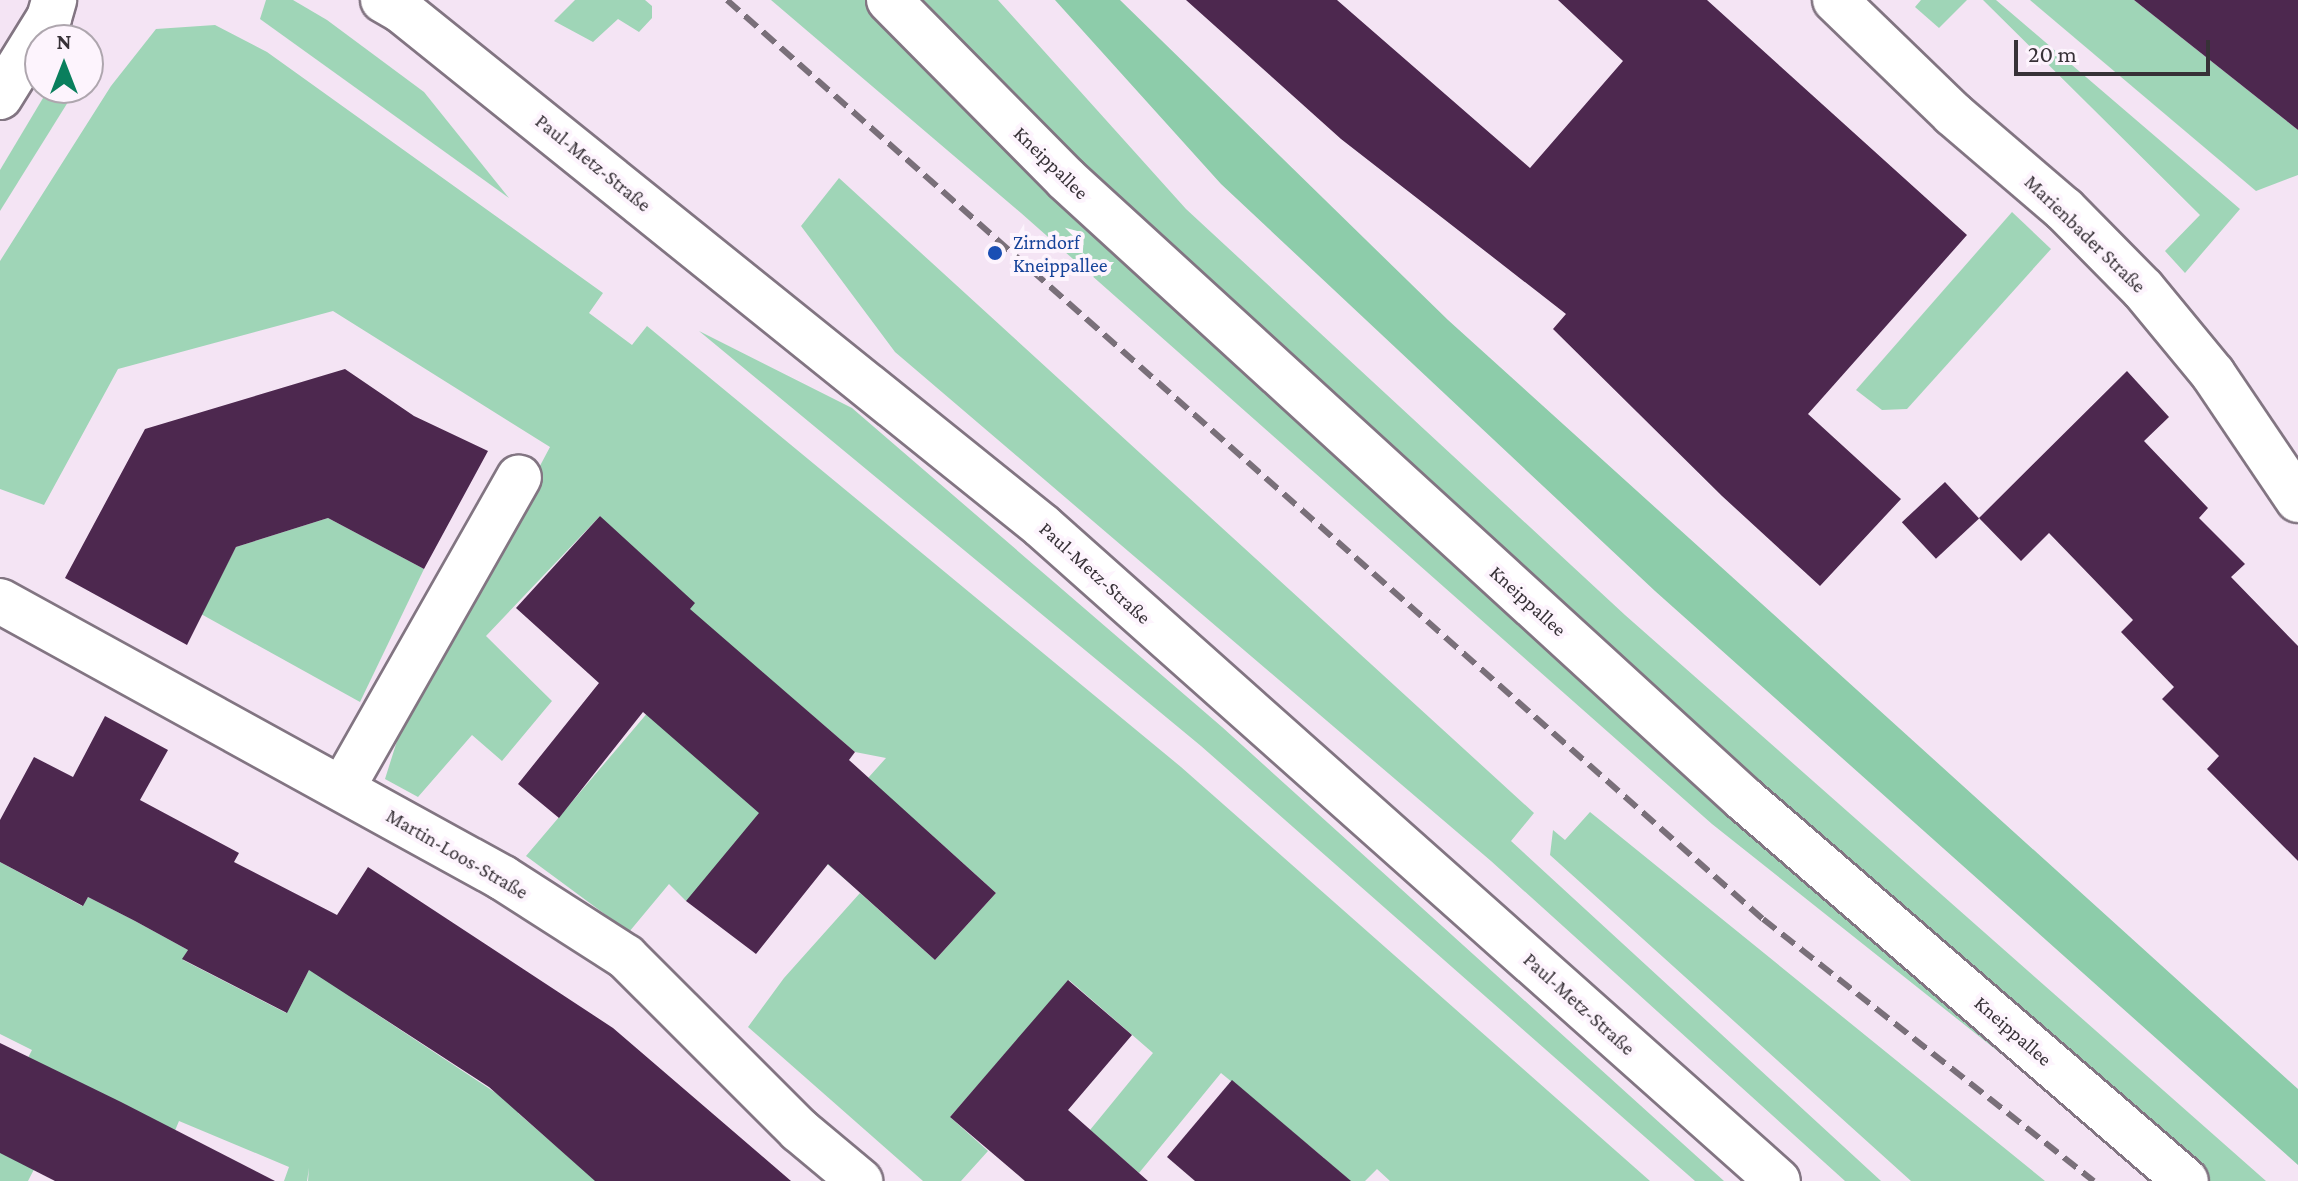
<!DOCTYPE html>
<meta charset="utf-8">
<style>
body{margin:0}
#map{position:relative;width:2298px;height:1181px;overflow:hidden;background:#f4e4f4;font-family:"Crimson Pro",serif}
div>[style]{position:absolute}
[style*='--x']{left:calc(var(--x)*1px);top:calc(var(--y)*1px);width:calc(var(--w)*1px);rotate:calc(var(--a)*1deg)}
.green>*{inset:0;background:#9fd5b7}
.forest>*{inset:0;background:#8dccaa}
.building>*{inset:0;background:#4d284f;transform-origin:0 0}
.roads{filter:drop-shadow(2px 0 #827582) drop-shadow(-2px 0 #827582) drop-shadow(0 2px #827582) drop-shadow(0 -2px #827582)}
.minor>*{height:44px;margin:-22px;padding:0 22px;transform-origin:22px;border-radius:22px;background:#fff}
.rail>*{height:6px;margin-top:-3px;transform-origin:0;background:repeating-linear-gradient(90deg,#796f79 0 16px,transparent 0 24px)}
.dots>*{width:22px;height:22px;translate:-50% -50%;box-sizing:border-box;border:4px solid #fdf4fd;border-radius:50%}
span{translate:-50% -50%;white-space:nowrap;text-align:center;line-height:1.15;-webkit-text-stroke:8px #fdf4fd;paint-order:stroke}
.street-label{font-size:20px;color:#373137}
.transit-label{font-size:20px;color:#164399}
.left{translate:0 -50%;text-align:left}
.north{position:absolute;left:24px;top:24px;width:80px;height:80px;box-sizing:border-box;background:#fdf4fd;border:2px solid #aea6ae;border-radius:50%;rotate:0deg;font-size:22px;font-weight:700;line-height:32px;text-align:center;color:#373137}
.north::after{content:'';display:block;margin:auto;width:28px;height:36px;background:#0a7f5d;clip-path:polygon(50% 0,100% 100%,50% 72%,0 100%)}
.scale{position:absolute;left:2014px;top:40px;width:196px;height:36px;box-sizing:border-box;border:4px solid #373137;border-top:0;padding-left:10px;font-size:24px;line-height:28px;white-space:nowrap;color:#373137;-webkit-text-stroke:6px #fdf4fd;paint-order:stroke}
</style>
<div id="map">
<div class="green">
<i style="clip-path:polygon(266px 0,293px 0,327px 20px,424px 92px,509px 198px,260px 19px)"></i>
<i style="clip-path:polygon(575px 0,645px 0,652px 6px,652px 18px,639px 32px,618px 19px,593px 42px,554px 21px)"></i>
<i style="clip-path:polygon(771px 0,870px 0,2161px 1181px,1712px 824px,1021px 213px)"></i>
<i style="clip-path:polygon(910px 0,998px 0,1186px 209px,1625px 615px,2266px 1181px,2208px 1181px,1762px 793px,1076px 169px)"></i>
<i style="clip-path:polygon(1921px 0,1967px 0,1939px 28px,1915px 7px)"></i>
<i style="clip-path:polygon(1983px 0,1996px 0,2240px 209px,2185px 273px,2165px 251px,2200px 215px)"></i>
<i style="clip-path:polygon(2030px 0,2134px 0,2298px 130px,2298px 175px,2256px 191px)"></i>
<i style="clip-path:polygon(evenodd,215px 25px,267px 52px,603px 293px,589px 313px,632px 345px,647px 326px,1181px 767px,1650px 1181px,1390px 1181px,1377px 1169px,1365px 1181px,1306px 1181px,1324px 1158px,1221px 1073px,1139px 1173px,1090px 1130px,1153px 1053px,1069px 980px,950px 1117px,988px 1151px,961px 1181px,923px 1181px,748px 1027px,784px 978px,860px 893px,935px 960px,996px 893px,915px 820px,854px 887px,806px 846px,686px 901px,669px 884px,629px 932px,526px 856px,705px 645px,600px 516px,486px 636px,552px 701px,502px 761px,472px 735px,418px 797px,385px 779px,402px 725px,550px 447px,333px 311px,118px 369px,44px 505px,0 489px,0 261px,111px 86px,156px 29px,215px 25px,756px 667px,855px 752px,886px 758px,807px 846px,756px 667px)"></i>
<i style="clip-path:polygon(49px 88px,72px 88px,68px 102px,0 211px,0 170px)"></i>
<i style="clip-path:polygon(839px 178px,1534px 813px,1511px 841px,1881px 1181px,1845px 1181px,1491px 861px,895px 352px,801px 226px)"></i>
<i style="clip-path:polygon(2012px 212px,2051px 249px,1907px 409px,1882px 410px,1856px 390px)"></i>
<i style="clip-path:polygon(699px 331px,852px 408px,1222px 727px,1724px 1181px,1695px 1181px,1201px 746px)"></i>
<i style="clip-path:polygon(328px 518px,424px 569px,360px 702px,201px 614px,236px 547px)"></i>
<i style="clip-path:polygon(1590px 812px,2045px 1181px,1911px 1181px,1550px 855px,1553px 830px,1565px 840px)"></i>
<i style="clip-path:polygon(0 862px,82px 906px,88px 897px,135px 921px,188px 950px,183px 960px,286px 1013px,315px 959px,355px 1000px,499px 1095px,555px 1071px,518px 1113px,596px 1181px,308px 1181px,309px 1168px,307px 1181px,284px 1181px,289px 1167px,179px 1121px,154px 1181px,79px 1082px,28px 1181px,0 1181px,0 1112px,32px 1050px,0 1034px)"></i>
</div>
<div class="forest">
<i style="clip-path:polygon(1055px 0,1120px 0,1448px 320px,2298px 1089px,2298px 1165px,1655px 591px,1221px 184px)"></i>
</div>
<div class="building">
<i style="clip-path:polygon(1186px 0,1337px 0,1530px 168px,1623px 61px,1558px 0,1707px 0,1967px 235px,1808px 414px,1901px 499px,1820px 586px,1722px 496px,1553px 329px,1566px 314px,1341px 139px)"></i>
<i style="clip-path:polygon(2134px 0,2298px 0,2298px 130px)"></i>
<i style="clip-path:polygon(345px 369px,414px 416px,488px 451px,424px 569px,328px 518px,236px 547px,187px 645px,65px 578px,145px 429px)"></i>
<i style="clip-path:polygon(2127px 371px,2169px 417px,2144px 441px,2208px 508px,2199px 518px,2245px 564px,2231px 577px,2298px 646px,2298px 861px,2207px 769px,2219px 756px,2162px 699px,2174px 687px,2121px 632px,2133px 620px,2049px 533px,2021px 561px,1979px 518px)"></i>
<i style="left:1945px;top:482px;width:50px;height:59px;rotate:47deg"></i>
<i style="clip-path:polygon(600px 516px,695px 603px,690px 609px,855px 752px,849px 760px,996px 893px,935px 960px,828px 864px,756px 954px,686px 901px,759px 813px,643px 712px,559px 818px,518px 784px,599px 683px,516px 608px)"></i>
<i style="clip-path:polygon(105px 716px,168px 750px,140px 800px,239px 853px,234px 862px,337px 915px,368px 867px,613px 1028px,791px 1181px,595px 1181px,489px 1087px,309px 970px,287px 1013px,182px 959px,188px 950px,135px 921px,88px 897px,83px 906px,0 862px,0 820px,34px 757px,73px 777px)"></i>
<i style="clip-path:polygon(1068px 980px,1132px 1035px,1068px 1110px,1148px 1181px,1025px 1181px,950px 1117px)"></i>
<i style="clip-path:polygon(0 1043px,121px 1102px,275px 1181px,55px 1181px,0 1153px)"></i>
<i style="clip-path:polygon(1232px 1080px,1351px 1181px,1195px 1181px,1167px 1157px)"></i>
</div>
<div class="roads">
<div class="minor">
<i style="--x:383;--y:0;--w:22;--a:30"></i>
<i style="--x:402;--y:11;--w:821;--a:38.82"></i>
<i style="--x:1042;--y:526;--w:985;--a:41.67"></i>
<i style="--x:889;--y:0;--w:252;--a:45.3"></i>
<i style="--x:1066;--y:179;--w:919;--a:42.44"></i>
<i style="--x:1744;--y:799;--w:584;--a:40.84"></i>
<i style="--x:1835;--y:0;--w:164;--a:44"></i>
<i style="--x:1953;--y:114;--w:146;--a:40.6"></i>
<i style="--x:2064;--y:209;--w:112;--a:45.4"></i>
<i style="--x:2143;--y:289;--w:110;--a:50.5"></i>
<i style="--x:2213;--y:374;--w:152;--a:56"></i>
<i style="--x:0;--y:97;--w:93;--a:-58.2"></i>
<i style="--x:49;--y:18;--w:19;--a:-74"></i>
<i style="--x:0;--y:601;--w:574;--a:28.84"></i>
<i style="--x:503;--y:878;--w:146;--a:32.7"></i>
<i style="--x:626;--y:957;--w:245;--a:45"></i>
<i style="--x:799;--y:1130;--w:80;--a:39.9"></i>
<i style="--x:343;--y:787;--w:356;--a:-60.4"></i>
</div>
</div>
<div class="rail">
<i style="--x:727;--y:0;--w:1385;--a:41.58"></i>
<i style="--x:1763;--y:919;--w:422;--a:38.4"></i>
</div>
<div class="dots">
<i style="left:995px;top:253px;background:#1a4fb4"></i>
</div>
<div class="street-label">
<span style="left:593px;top:163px;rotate:39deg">Paul-Metz-Straße</span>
<span style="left:1051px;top:163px;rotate:44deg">Kneippallee</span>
<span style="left:2085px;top:234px;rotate:44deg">Marienbader Straße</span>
<span style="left:1095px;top:573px;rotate:42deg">Paul-Metz-Straße</span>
<span style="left:1528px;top:601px;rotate:42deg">Kneippallee</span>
<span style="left:457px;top:854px;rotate:30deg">Martin-Loos-Straße</span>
<span style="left:1579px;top:1004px;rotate:42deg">Paul-Metz-Straße</span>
<span style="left:2013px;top:1031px;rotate:41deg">Kneippallee</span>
</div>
<div class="transit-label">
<span class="left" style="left:1013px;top:254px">Zirndorf<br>Kneippallee</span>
</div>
<div class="north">N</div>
<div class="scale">20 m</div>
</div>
